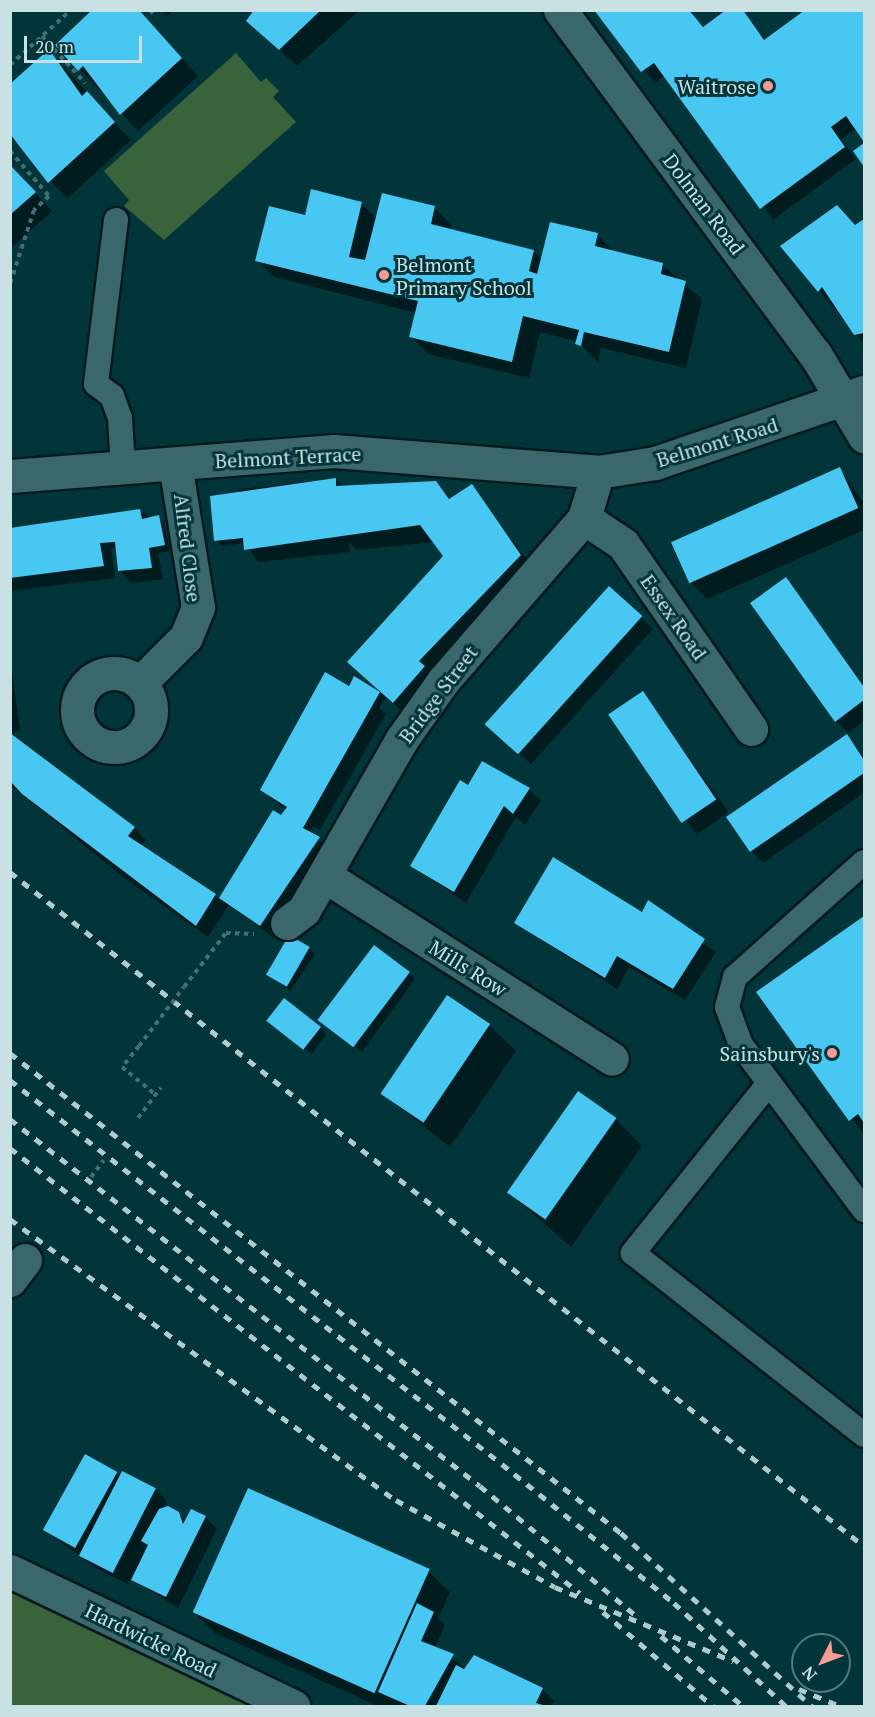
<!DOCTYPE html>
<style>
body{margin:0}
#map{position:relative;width:875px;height:1717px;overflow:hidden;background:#02353a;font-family:"PT Serif",serif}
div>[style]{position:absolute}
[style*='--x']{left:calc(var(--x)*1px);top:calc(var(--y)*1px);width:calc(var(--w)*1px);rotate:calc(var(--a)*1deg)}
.green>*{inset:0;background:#3b633b}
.shadow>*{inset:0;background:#0007;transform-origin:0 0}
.building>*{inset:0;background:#48c7f2;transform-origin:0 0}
.path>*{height:4px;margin-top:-2px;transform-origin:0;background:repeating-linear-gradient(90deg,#456f73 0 4.5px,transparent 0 9px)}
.roads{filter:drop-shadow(2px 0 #031a1d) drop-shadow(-2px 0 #031a1d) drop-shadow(0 2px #031a1d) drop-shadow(0 -2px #031a1d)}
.lane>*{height:24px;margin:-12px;padding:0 12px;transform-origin:12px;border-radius:12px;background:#3a676c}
.street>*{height:33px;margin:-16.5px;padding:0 16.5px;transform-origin:16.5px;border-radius:16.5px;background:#3a676c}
.street>.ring{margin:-16.5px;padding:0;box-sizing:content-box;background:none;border:33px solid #3a676c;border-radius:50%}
.rail>*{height:4.5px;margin-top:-2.25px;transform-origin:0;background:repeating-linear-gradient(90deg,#b0cbce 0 8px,transparent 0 16px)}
.path-bridge>*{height:4px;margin-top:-2px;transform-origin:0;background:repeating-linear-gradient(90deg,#456f73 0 4.5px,transparent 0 9px)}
.dots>*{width:16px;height:16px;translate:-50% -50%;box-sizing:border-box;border:3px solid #02353a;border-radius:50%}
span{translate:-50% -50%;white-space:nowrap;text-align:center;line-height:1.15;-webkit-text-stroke:6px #02353a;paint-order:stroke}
.poi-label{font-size:20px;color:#c9e1e3}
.right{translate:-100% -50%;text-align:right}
.left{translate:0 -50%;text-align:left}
.street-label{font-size:20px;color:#c9e1e3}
.frame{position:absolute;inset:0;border:12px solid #c9e1e3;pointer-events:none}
.north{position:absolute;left:791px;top:1633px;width:60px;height:60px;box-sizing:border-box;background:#02353a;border:2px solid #527a7e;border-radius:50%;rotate:228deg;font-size:16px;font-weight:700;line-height:24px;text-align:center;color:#c9e1e3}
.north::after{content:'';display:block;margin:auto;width:21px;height:27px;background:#f59c95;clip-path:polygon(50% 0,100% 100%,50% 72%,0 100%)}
.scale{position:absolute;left:24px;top:36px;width:118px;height:27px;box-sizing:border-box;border:3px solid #c9e1e3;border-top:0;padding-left:8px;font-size:18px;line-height:21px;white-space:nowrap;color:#c9e1e3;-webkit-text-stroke:4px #02353a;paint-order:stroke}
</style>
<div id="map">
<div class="green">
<i style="clip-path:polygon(236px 53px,261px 82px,266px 78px,279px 91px,273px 97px,296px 122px,164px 240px,124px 206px,129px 200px,104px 171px)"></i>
<i style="clip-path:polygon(11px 1586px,264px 1706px,11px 1706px)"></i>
</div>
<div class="shadow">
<i style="clip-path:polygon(138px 10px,198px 76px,138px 131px,57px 45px)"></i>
<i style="clip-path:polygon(161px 10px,173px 10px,167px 16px)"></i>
<i style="clip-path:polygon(256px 10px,360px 10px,297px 66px,248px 21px)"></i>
<i style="clip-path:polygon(596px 10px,690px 10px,704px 28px,743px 10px,766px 41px,808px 10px,864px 10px,864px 139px,857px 128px,841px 139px,856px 159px,773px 220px,665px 75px,655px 83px)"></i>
<i style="clip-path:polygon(49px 51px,131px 140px,67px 199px,10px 136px,10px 86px)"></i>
<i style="clip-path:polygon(10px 166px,52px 211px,10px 249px)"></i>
<i style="clip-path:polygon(361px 203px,377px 219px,434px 208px,452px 225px,450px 231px,533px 251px,542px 260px,597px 235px,614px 252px,662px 265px,702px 299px,686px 368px,601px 348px,598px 362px,577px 341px,540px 332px,529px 378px,428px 354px,411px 336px,417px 313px,274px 277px,257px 260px,306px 217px)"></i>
<i style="clip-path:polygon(837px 207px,856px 226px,864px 221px,864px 344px,782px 246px)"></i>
<i style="clip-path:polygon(840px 469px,864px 503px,864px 530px,707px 599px,690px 581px)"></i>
<i style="clip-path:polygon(336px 479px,343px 487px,436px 483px,452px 499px,471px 486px,537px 573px,411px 719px,386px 697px,379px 708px,386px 714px,320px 830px,313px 826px,309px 833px,331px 850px,273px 937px,229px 905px,208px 937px,123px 877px,10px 785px,10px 657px,20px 730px,12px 733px,14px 738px,134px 828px,146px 840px,141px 846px,220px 900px,273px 812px,281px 817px,286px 810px,262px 790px,354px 678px,380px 693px,445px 556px,434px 542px,357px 550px,349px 542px,350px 552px,258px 562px,245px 543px,222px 546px,216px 540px,239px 489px)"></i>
<i style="clip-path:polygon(139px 511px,164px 523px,170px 551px,158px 553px,163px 579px,132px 583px,120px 571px,116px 548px,111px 548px,115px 578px,10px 591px,10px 529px)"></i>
<i style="clip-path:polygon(786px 579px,864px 685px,864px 721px,848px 733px,836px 721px)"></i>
<i style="clip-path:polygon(641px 617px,653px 629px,531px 764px,501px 738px)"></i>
<i style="left:642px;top:693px;width:147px;height:39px;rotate:54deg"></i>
<i style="clip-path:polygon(847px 736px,864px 757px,864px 793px,763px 863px,751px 851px)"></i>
<i style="clip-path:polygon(469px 788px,529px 789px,541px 801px,525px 825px,516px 817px,466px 903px,412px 866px)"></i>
<i style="clip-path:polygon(648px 903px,716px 952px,685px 1000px,629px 967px,617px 989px,516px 923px,643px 914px)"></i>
<i style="clip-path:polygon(864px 918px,864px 1134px,758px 993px)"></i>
<i style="clip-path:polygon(309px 948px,315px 954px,290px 991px,267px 974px)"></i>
<i style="clip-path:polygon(409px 973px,415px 979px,362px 1052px,327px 1026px)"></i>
<i style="clip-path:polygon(447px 997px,489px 1025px,516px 1051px,450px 1147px,382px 1093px)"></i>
<i style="clip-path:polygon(275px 1027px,320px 1028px,326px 1034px,312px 1054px)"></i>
<i style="clip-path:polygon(616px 1119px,642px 1146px,571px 1247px,507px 1191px)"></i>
<i style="clip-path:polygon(evenodd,116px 1473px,155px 1489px,167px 1501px,162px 1511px,178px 1513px,186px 1521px,205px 1517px,217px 1529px,178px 1608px,131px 1578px,128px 1584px,96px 1568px,46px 1531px,116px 1473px,147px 1544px,149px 1547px,144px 1556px,142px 1555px,147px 1544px)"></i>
<i style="clip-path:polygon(428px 1571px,450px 1592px,438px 1618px,445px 1625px,435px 1648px,466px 1668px,542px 1689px,554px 1701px,551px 1706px,378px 1706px,215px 1633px,194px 1612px)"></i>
</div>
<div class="building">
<i style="clip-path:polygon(92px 10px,139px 10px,182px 58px,120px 115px,83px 66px,78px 71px,55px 45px)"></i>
<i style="clip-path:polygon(254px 10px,321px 10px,279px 50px,246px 21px)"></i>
<i style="clip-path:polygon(594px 10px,689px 10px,703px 27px,726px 10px,743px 10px,764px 40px,805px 10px,864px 10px,864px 142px,846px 116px,831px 127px,845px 147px,760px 209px,654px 63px,641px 72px)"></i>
<i style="clip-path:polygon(49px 49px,82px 96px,87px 91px,115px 122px,48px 183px,10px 134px,10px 84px)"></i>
<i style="clip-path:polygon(864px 143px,864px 167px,853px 151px)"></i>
<i style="clip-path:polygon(10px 165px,36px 192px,10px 215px)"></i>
<i style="clip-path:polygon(311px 189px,362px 202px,349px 257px,365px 260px,382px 193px,435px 206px,431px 224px,534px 250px,529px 271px,537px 274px,550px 222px,598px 233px,595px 246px,663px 263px,661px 274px,686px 281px,669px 352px,584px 332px,581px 346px,575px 344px,579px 330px,523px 316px,512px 362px,409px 337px,418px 301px,255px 261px,269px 206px,305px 215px)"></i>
<i style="clip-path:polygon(837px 205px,855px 225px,864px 219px,864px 333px,854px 335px,822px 287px,818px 292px,780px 246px)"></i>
<i style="left:840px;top:467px;width:45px;height:185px;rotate:66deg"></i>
<i style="clip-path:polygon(336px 478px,336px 486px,436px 481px,449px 499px,472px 484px,521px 555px,419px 661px,425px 666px,393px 703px,347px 662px,443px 556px,420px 525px,244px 550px,243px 538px,214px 541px,210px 496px)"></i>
<i style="clip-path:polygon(140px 509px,142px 519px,159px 515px,165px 545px,149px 548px,152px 568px,118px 571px,115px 542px,100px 543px,104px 566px,10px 578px,10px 528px)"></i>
<i style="clip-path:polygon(786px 577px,864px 687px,864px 700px,835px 722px,750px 603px)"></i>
<i style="left:609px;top:586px;width:45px;height:186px;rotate:42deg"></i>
<i style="clip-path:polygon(325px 672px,349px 686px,354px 676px,380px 692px,303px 828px,320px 837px,260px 926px,219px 898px,273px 810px,281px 815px,287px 807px,260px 790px)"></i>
<i style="left:643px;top:691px;width:131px;height:42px;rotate:56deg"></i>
<i style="clip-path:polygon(10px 733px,135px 827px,128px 836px,216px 894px,196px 926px,22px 794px,10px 781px)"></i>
<i style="clip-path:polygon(847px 734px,864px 760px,864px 773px,750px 852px,726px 817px)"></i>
<i style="clip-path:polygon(482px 761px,530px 788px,513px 814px,504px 806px,454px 892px,410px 866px,460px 780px,468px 785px)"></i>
<i style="clip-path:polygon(553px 857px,642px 912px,648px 900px,705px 939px,673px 989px,617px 956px,605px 978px,514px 923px)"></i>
<i style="clip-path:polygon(864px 916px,864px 1123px,858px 1114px,849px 1121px,756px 992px)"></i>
<i style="left:289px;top:935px;width:24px;height:46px;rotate:30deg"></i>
<i style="left:374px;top:945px;width:45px;height:94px;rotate:37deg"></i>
<i style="left:447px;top:995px;width:52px;height:119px;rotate:34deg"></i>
<i style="left:284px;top:998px;width:47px;height:29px;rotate:38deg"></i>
<i style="left:578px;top:1091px;width:47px;height:124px;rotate:35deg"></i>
<i style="left:85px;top:1454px;width:37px;height:87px;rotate:29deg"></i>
<i style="left:122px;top:1471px;width:38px;height:95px;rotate:27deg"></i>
<i style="left:248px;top:1488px;width:199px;height:136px;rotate:24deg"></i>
<i style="clip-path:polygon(168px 1506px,179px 1512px,183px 1524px,191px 1509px,206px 1516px,166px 1597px,131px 1580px,148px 1545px,141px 1541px,159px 1509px)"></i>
<i style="clip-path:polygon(417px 1603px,434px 1612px,421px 1641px,454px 1654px,425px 1706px,410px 1706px,378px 1692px)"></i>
<i style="clip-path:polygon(474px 1655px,543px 1688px,536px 1703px,546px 1706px,436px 1706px,456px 1665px,464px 1669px)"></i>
</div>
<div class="path">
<i style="--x:150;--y:10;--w:9;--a:49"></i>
<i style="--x:42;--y:36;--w:64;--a:47.5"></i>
<i style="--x:10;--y:65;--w:82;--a:-42"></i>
<i style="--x:10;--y:151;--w:60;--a:49.1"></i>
<i style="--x:49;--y:196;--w:21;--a:137"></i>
<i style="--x:34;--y:210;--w:78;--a:108"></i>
<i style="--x:184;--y:987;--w:68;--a:-52.1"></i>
<i style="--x:226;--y:933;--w:28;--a:2"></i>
<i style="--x:139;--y:1046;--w:27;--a:129"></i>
<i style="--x:122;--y:1067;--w:44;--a:39.5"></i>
<i style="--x:138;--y:1118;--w:38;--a:-53"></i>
<i style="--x:91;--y:1177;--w:21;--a:-53"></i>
</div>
<div class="roads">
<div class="lane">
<i style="--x:116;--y:220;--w:165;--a:97"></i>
<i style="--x:96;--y:384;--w:20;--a:37"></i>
<i style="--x:112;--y:396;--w:23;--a:70"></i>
<i style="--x:120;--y:418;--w:51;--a:86.6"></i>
<i style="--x:864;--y:862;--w:173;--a:138.3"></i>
<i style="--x:735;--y:977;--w:31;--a:105"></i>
<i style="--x:727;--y:1007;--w:40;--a:69.8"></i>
<i style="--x:741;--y:1045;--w:206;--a:53.3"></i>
<i style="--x:769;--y:1083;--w:218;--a:128.7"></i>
<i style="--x:633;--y:1253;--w:294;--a:38.2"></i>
</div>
<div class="street">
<i style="--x:560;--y:10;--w:428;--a:53.5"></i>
<i style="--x:815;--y:354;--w:96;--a:59.1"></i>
<i style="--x:10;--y:476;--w:325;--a:-4.4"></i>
<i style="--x:334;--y:451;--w:265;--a:4.5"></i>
<i style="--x:598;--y:472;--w:58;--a:-9"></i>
<i style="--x:655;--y:463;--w:221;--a:-18.8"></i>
<i style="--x:584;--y:518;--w:47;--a:33.7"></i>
<i style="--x:623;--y:544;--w:225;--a:55.3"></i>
<i class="ring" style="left:77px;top:673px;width:41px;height:41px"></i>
<i style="--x:140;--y:683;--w:65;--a:-45"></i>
<i style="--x:186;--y:637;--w:32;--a:-68"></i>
<i style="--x:198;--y:607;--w:145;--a:-99.1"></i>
<i style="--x:325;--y:876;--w:340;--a:32.5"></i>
<i style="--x:287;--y:923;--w:21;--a:-37"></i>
<i style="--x:304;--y:910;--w:197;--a:-60.2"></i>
<i style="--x:402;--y:739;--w:71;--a:-54.7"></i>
<i style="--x:443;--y:681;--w:216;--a:-49.1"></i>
<i style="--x:584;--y:518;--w:48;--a:-73.1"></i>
<i style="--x:10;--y:1280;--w:25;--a:-53"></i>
<i style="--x:10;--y:1571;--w:314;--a:25.5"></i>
</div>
</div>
<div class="rail">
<i style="--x:10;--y:872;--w:1088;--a:38.28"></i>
<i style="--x:10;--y:1053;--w:777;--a:38.15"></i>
<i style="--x:621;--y:1533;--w:258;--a:42.2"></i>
<i style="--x:10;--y:1080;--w:624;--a:37.97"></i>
<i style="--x:502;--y:1464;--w:221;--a:38.9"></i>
<i style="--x:674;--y:1603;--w:152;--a:42.6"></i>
<i style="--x:10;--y:1119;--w:596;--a:37.98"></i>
<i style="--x:480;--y:1486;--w:205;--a:39.7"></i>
<i style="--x:10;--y:1148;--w:723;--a:37.98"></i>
<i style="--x:10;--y:1219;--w:477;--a:36.1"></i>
<i style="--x:396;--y:1500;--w:181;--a:28.7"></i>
<i style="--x:555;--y:1587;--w:193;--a:22.6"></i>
<i style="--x:603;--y:1612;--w:145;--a:40.5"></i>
<i style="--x:661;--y:1636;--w:108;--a:40.5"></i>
<i style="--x:799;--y:1689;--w:44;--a:22.5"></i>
</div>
<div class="path-bridge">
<i style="--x:139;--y:1046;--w:74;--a:-52.7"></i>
</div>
<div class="dots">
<i style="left:768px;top:86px;background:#f59c95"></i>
<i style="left:384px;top:275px;background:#f59c95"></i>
<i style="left:832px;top:1053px;background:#f59c95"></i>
</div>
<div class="poi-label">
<span class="right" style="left:756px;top:86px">Waitrose</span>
<span class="left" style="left:396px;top:276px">Belmont<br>Primary School</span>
<span class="right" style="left:820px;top:1053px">Sainsbury's</span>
</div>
<div class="street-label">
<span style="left:704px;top:204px;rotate:53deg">Dolman Road</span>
<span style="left:717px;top:442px;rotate:-17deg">Belmont Road</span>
<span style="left:288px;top:457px;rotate:-3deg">Belmont Terrace</span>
<span style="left:188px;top:548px;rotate:83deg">Alfred Close</span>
<span style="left:674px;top:617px;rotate:55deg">Essex Road</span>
<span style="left:438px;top:694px;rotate:-53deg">Bridge Street</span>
<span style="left:468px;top:968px;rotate:32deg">Mills Row</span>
<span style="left:151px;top:1640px;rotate:26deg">Hardwicke Road</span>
</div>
<div class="frame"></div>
<div class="north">N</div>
<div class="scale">20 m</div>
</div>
